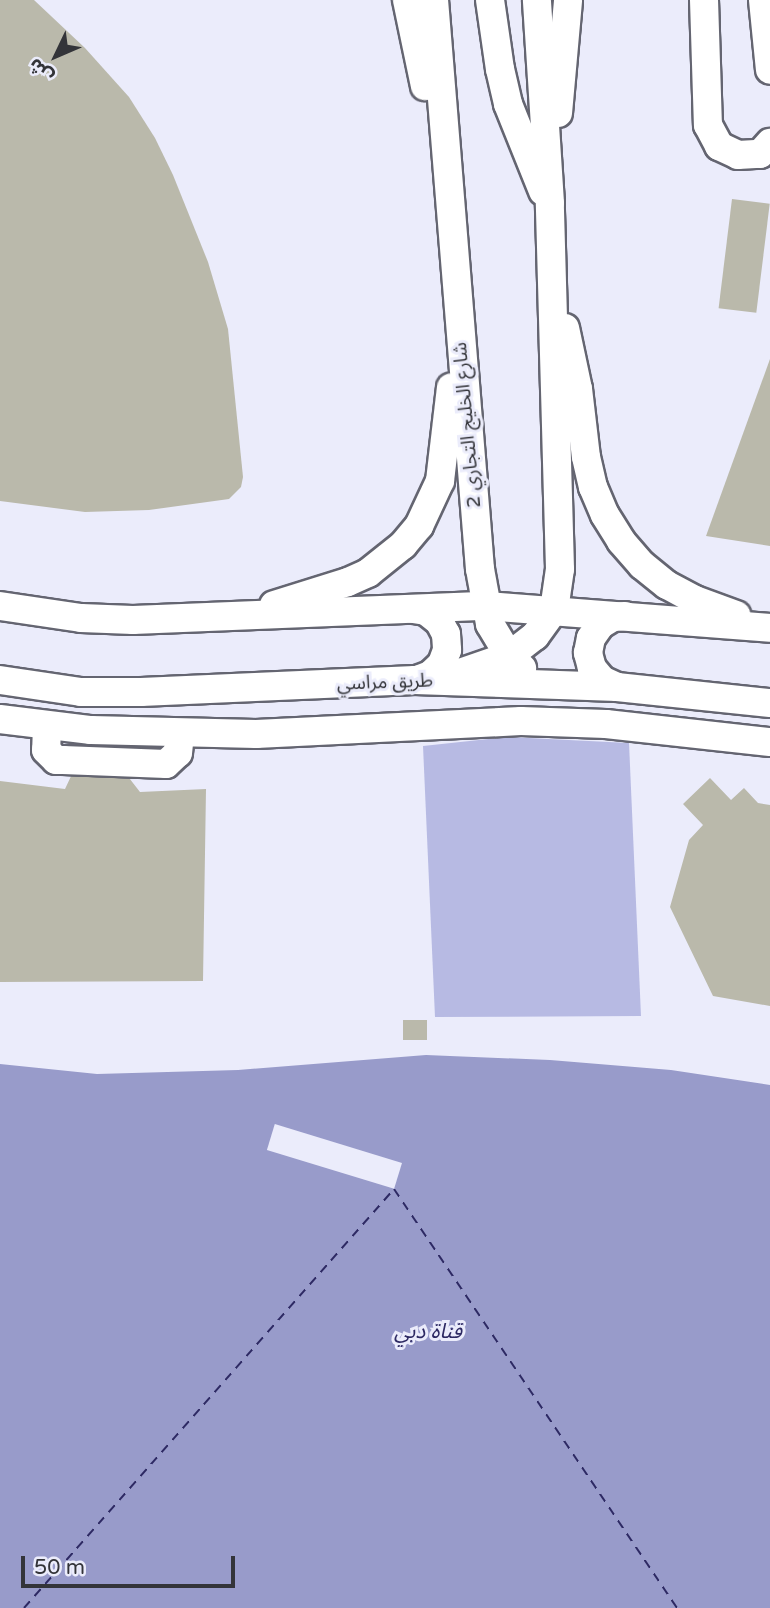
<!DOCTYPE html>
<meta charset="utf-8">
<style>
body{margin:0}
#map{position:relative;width:770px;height:1608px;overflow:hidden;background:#ebecfb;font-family:"Varela Round","Noto Sans Arabic",sans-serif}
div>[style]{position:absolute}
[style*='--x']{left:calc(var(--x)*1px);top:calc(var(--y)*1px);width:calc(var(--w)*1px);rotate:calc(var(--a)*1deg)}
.green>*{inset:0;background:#b7bae3}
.water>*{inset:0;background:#989bca}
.pier>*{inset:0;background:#ebecfb;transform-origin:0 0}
.ferry>*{height:2px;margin-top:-1px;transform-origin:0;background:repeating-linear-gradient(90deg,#2d2963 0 9px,transparent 0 16px)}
.building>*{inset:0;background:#bab9ab;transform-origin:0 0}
.roads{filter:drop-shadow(2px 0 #646571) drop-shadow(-2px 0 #646571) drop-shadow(0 2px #646571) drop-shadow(0 -2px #646571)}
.minor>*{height:28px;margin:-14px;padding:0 14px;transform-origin:14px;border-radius:14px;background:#fff}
span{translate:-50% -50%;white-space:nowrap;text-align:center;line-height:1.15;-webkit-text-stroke:6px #ebecfb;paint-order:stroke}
.street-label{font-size:19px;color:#333439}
.water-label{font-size:21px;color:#2d2963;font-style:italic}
.north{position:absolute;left:21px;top:21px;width:70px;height:70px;-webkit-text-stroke:5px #ebecfb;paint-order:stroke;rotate:226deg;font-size:19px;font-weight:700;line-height:28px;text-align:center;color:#333439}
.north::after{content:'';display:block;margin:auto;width:24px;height:32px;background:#333439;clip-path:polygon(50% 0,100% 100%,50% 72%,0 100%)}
.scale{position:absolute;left:21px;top:1556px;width:214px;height:32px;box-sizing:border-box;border:4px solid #333439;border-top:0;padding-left:9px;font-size:21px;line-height:24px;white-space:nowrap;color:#333439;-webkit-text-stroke:5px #ebecfb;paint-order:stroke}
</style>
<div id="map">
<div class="green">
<i style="clip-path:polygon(507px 737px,629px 743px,641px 1016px,435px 1017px,423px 746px)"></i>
</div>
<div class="water">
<i style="clip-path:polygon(426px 1055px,550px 1060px,671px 1070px,770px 1085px,770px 1608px,0 1608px,0 1064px,97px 1074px,238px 1070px)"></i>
</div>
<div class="pier">
<i style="left:402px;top:1163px;width:27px;height:133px;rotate:107deg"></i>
</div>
<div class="ferry">
<i style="--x:24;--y:1608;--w:559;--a:-48.55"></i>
<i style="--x:394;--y:1189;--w:506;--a:55.96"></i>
</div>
<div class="building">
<i style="clip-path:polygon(0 0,34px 0,85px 48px,129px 97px,155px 138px,173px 175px,208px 262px,228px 329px,243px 477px,241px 487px,229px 499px,149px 510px,85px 512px,0 501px)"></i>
<i style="left:732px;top:199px;width:38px;height:110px;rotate:7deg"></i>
<i style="clip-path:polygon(770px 359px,770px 546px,706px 536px)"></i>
<i style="clip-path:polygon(73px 772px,126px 774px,140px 792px,206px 789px,203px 981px,0 982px,0 781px,65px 789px)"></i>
<i style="clip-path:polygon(710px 778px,731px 800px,744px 788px,758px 803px,770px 805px,770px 1006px,713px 996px,670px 907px,689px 840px,703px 825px,683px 804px)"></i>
<i style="left:403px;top:1020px;width:24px;height:20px"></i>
</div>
<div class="roads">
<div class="minor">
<i style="--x:407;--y:0;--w:88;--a:78.2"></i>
<i style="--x:434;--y:0;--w:571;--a:85.38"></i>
<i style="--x:480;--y:569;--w:56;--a:79.7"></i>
<i style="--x:490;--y:624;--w:37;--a:59"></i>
<i style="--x:509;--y:656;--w:18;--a:43"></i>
<i style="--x:490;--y:0;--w:70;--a:81.8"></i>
<i style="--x:500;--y:69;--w:36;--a:77"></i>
<i style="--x:508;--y:104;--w:94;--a:68.1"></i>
<i style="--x:704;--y:0;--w:125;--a:88.2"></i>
<i style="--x:708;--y:125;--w:24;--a:62"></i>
<i style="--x:719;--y:146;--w:21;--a:25"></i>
<i style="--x:738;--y:155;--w:22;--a:-3"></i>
<i style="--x:760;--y:154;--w:15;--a:-48"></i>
<i style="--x:763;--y:0;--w:70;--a:84.3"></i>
<i style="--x:558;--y:113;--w:113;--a:-84.9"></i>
<i style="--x:565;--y:328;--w:62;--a:78"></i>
<i style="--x:578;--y:389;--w:68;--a:83.3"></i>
<i style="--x:586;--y:457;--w:31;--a:77"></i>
<i style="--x:593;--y:487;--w:30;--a:67"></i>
<i style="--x:605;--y:515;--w:31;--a:58"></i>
<i style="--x:621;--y:541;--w:32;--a:49"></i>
<i style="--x:642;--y:565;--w:32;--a:39"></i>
<i style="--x:667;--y:585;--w:32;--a:28"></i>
<i style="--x:695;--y:600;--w:44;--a:20.1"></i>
<i style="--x:274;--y:605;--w:77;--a:-17.3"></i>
<i style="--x:348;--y:582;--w:22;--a:-24"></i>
<i style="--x:368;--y:573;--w:45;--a:-38.7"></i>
<i style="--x:403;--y:545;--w:25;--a:-50"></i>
<i style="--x:419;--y:526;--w:50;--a:-65"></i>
<i style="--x:440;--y:481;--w:94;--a:-83.3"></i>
<i style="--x:0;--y:606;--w:82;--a:8.4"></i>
<i style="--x:81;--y:618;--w:52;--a:2.2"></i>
<i style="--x:133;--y:620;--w:353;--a:-2.3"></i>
<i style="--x:486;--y:606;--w:285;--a:4.4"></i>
<i style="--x:413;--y:609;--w:13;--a:9"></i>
<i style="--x:426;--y:611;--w:16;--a:38"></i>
<i style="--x:439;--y:621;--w:15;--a:62"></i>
<i style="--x:446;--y:634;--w:16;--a:86"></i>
<i style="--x:447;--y:650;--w:15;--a:110"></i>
<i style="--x:442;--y:664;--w:16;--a:137"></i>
<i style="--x:430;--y:675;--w:14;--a:159"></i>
<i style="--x:0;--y:680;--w:82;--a:8.4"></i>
<i style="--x:81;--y:692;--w:60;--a:0"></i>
<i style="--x:141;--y:692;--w:274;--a:-2.5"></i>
<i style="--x:415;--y:680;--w:202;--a:2"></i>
<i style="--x:617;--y:687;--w:154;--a:6"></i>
<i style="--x:415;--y:680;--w:46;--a:-8.8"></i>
<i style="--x:460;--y:673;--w:52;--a:-19.1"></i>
<i style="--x:509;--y:656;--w:33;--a:-38"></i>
<i style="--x:535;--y:636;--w:32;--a:-54"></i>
<i style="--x:554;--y:610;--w:41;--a:-81.7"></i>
<i style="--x:560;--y:569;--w:366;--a:-91.6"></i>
<i style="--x:550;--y:203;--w:203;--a:-93.7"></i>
<i style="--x:617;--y:687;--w:17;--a:-155"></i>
<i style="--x:602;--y:680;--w:16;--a:-130"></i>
<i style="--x:592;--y:668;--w:16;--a:-105"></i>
<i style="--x:588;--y:653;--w:15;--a:-79"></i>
<i style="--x:591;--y:638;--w:16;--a:-55"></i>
<i style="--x:600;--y:625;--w:15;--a:-32"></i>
<i style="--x:613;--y:617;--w:12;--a:-5"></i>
<i style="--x:0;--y:719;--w:92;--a:6.9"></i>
<i style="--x:91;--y:730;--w:165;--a:1.4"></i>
<i style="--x:256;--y:734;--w:265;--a:-2.8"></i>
<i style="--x:521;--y:721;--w:85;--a:2"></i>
<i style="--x:606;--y:724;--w:165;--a:6.3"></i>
<i style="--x:47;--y:726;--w:24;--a:92"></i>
<i style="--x:46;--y:750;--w:14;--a:45"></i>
<i style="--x:56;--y:760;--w:7;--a:0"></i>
<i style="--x:63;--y:760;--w:103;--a:2.2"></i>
<i style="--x:166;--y:764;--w:16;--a:-43"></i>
<i style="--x:178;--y:753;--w:20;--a:-84"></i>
</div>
</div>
<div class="street-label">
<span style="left:468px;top:425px;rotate:-95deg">شارع الخليج التجاري 2</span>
<span style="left:385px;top:683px;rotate:-2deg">طريق مراسي</span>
</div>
<div class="water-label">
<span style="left:428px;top:1332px">قناة دبي</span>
</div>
<div class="north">ش</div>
<div class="scale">50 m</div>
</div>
